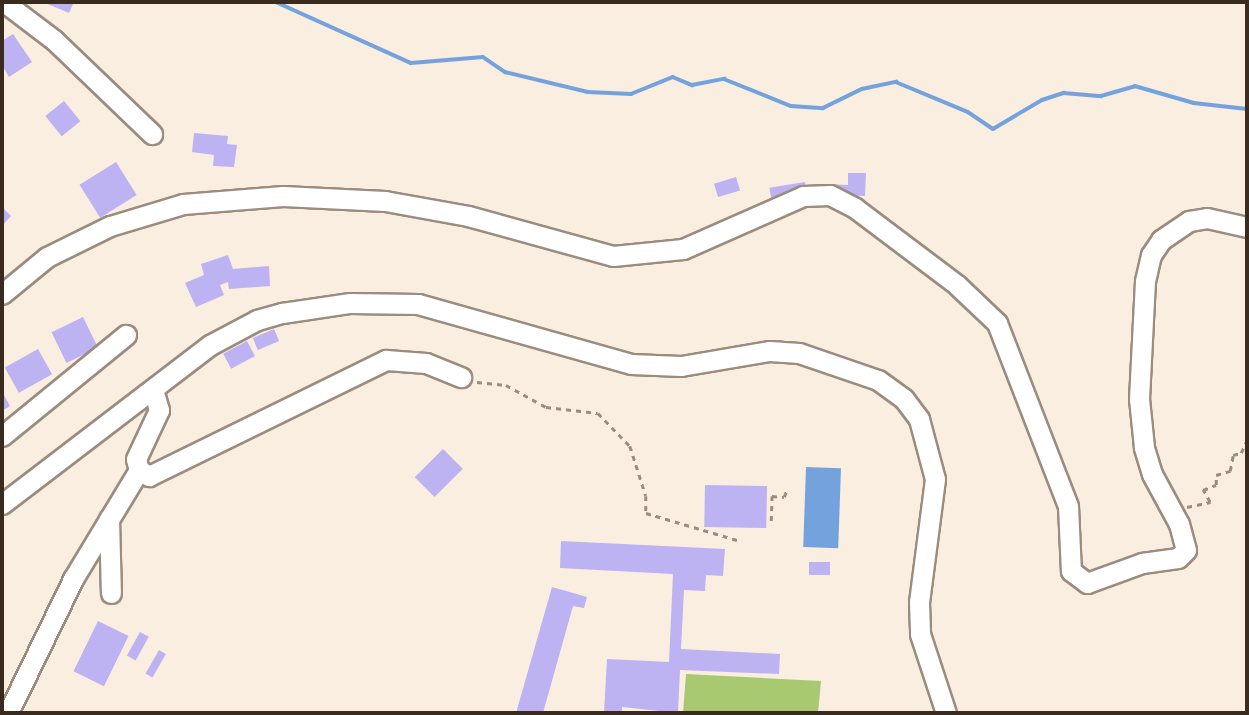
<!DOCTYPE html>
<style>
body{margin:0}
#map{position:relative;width:1249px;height:715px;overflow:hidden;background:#faeee0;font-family:Pangolin,sans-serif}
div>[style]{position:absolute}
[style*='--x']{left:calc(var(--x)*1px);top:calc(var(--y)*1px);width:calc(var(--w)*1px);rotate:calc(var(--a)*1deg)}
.green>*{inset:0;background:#a9c971}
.water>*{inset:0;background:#74a2dd;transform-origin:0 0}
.stream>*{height:3.5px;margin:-1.75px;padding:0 1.75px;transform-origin:1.75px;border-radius:1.75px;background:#74a2dd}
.building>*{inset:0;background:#bdb2f2;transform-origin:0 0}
.path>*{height:2.5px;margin-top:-1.25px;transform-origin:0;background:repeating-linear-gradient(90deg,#9a8c7f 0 5px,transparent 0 10px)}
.roads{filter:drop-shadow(2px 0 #9a8c7f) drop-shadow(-2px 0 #9a8c7f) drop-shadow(0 2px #9a8c7f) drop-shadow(0 -2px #9a8c7f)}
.minor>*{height:19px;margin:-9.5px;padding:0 9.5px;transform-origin:9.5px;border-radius:9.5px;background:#fff}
span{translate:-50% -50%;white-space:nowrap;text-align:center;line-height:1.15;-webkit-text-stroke:6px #fff;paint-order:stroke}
.frame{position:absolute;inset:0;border:4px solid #3b2a1e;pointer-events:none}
</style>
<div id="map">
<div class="green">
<i style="clip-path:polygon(686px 674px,821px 681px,818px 713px,683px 713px)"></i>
</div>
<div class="water">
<i style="left:806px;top:467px;width:35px;height:80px;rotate:2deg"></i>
</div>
<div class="stream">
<i style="--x:276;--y:2;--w:148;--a:24.3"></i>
<i style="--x:411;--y:63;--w:72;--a:-4.8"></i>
<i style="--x:483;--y:57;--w:27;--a:34"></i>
<i style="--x:505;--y:72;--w:85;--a:13.5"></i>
<i style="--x:588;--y:92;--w:43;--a:2.7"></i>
<i style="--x:631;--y:94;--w:45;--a:-22"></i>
<i style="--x:673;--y:77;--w:21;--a:23"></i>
<i style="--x:692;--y:85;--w:33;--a:-11"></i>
<i style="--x:724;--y:79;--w:72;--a:21.9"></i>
<i style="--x:791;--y:106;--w:32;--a:4"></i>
<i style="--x:823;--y:108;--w:43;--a:-26"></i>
<i style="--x:862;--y:89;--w:35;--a:-12"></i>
<i style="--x:896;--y:82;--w:78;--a:22.6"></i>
<i style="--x:968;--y:112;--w:30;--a:34"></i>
<i style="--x:993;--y:129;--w:57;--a:-30.6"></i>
<i style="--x:1042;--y:100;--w:23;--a:-18"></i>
<i style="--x:1064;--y:93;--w:37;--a:5"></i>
<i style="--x:1101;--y:96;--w:35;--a:-16"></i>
<i style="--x:1135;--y:86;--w:61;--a:16.1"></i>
<i style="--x:1194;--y:103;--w:53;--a:6.5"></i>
</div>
<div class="building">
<i style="clip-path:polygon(43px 2px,74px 2px,69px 13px)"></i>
<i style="clip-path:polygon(13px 34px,32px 62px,9px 77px,2px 65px,2px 41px)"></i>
<i style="left:64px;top:101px;width:26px;height:24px;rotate:51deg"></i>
<i style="clip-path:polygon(194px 133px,228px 136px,227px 144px,237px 145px,234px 167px,213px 166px,214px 155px,192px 152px)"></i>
<i style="left:116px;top:162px;width:39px;height:43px;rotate:58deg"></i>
<i style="clip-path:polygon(848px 173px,866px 173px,865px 196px,822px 194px,823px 184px,848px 185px)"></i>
<i style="left:736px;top:177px;width:14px;height:23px;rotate:73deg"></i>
<i style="left:805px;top:182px;width:13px;height:36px;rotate:81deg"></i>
<i style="clip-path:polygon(2px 207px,11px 216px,2px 226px)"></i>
<i style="clip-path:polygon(228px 255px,233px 269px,269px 266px,270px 286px,229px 289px,228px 282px,220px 285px,224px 295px,196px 307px,185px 283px,204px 275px,201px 264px)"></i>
<i style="left:83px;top:317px;width:34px;height:35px;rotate:64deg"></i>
<i style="left:274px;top:329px;width:13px;height:23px;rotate:67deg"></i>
<i style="left:247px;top:341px;width:17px;height:27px;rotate:62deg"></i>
<i style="left:38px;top:349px;width:29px;height:38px;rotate:61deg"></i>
<i style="clip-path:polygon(2px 391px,10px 406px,2px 411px)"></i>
<i style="left:443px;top:449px;width:28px;height:40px;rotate:45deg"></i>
<i style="left:705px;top:485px;width:62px;height:42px;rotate:1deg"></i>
<i style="clip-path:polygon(561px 541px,725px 549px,723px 576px,706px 575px,705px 591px,684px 590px,681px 649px,780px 654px,779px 674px,680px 670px,678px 713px,622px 707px,622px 713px,604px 713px,607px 659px,669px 662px,673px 574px,560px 568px)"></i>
<i style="left:809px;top:562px;width:21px;height:13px"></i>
<i style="clip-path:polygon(552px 587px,587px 597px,584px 608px,573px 606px,543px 713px,516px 713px)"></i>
<i style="left:98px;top:621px;width:34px;height:56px;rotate:26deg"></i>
<i style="left:140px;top:632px;width:10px;height:27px;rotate:29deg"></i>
<i style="left:159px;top:650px;width:8px;height:27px;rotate:30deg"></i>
</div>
<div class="path">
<i style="--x:477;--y:382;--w:29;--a:6"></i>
<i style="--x:506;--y:385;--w:46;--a:28.8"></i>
<i style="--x:546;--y:407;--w:52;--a:6.6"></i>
<i style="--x:598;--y:413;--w:46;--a:45.9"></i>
<i style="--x:630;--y:446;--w:52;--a:72.3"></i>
<i style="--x:646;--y:496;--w:17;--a:90"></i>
<i style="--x:646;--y:513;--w:95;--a:16.5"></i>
<i style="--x:1187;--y:507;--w:24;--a:-12"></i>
<i style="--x:1210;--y:502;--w:14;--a:-120"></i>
<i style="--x:1203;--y:490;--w:14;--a:-21"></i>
<i style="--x:1216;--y:485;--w:10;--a:-90"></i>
<i style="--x:1216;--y:475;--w:15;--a:-16"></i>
<i style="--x:1230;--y:471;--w:16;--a:-79"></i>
<i style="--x:1233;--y:455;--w:8;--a:-14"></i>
<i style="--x:1241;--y:453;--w:14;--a:-65"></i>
<i style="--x:771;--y:521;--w:25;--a:-88"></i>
<i style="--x:772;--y:496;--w:12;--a:5"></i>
<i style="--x:784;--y:497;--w:9;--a:-69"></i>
</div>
<div class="roads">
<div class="minor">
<i style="--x:4;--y:2;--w:63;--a:37.2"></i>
<i style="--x:54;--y:40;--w:136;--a:43.8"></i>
<i style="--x:2;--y:294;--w:58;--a:-39.4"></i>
<i style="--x:47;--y:257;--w:70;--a:-26.2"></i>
<i style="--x:110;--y:226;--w:76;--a:-16.8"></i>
<i style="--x:183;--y:204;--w:100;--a:-4.6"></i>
<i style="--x:283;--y:196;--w:102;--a:2.8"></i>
<i style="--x:385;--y:201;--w:84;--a:10.2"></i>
<i style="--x:468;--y:216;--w:150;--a:15.4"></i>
<i style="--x:613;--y:256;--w:70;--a:-5.7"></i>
<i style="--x:683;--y:249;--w:131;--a:-23.8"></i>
<i style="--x:803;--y:196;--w:27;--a:-2"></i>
<i style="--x:830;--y:195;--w:28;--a:27"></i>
<i style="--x:855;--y:208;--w:128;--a:37"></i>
<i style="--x:957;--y:285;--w:55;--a:43.5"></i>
<i style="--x:997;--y:323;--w:196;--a:68.8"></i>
<i style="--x:1068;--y:506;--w:65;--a:87.4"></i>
<i style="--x:1071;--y:571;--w:20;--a:37"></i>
<i style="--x:1087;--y:583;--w:59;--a:-20"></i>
<i style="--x:1142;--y:563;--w:36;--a:-8"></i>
<i style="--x:1178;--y:558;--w:11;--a:-45"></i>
<i style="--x:1186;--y:550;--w:27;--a:-105"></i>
<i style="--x:1179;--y:524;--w:57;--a:-118.4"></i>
<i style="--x:1152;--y:474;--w:28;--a:-107"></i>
<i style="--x:1144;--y:447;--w:48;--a:-95.9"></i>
<i style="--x:1139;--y:399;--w:118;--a:-87.1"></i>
<i style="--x:1145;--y:281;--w:27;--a:-77"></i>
<i style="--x:1151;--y:255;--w:18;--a:-56"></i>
<i style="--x:1161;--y:240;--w:34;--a:-34"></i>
<i style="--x:1189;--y:221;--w:18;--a:-9"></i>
<i style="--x:1207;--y:218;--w:41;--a:12.7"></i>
<i style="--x:153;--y:389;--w:22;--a:74"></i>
<i style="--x:159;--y:410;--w:54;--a:115.1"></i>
<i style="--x:136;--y:459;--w:11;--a:75"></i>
<i style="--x:139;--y:470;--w:12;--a:31"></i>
<i style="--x:149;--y:476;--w:264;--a:-26.1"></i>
<i style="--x:386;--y:360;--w:40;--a:4.3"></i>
<i style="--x:426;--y:363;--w:38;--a:22"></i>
<i style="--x:2;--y:436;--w:160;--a:-39.2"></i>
<i style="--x:2;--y:504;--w:262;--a:-37.4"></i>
<i style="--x:210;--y:345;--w:53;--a:-28"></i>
<i style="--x:257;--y:320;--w:26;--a:-16"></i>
<i style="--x:282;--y:313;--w:69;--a:-8.4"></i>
<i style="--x:350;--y:303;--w:68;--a:0.8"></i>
<i style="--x:418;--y:304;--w:221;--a:15.7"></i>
<i style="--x:631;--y:364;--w:50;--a:2.3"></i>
<i style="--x:681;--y:366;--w:90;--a:-9.6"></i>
<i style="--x:770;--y:351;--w:29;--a:4"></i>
<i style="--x:799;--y:353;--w:83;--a:18.9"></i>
<i style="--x:878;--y:380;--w:32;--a:36"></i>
<i style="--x:904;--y:399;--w:25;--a:53"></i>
<i style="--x:919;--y:419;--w:62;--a:75.1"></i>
<i style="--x:935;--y:479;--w:124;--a:97.4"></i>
<i style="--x:919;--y:602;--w:32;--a:88"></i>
<i style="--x:920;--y:634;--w:83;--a:71.8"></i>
<i style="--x:109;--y:519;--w:74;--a:88.5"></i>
<i style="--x:8;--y:713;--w:149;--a:-64.1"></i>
<i style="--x:73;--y:579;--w:127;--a:-58.8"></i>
</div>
</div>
<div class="frame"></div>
</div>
